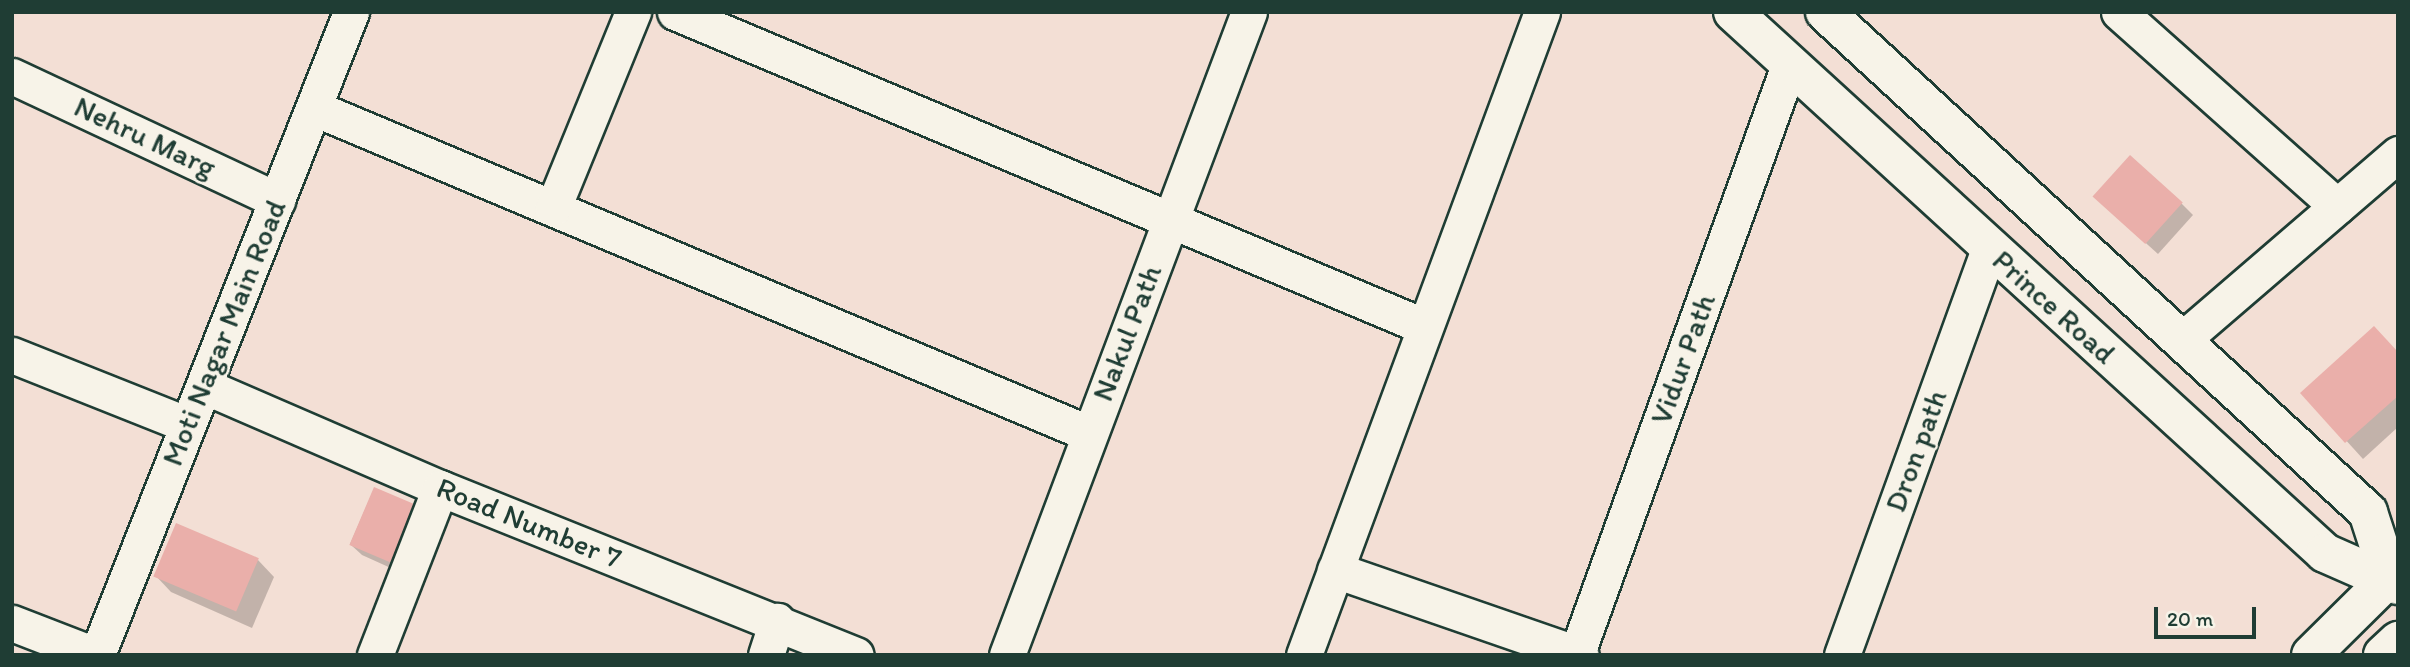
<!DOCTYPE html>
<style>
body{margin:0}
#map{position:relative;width:2410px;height:667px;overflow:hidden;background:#f3dfd5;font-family:Itim,sans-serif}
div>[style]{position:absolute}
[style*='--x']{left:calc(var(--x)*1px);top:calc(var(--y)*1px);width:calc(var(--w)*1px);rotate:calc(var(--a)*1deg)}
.shadow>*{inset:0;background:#0003}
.building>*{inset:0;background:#eaafaa;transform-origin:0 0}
.roads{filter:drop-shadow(2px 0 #1f3d34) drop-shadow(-2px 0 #1f3d34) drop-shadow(0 2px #1f3d34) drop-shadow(0 -2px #1f3d34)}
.street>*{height:35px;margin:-17.5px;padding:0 17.5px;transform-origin:17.5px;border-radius:17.5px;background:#f7f3e8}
.secondary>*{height:38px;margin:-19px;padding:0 19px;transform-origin:19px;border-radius:19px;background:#f7f3e8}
span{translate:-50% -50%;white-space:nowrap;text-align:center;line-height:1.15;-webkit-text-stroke:5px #f7f3e8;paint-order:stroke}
.street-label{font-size:30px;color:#1f3d34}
.frame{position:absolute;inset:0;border:14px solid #1f3d34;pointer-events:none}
.scale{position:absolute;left:2154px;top:607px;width:102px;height:32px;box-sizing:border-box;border:4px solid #1f3d34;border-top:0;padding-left:9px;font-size:21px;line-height:24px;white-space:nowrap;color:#1f3d34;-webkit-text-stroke:5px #f7f3e8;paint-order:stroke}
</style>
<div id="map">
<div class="shadow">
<i style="clip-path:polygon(2181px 203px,2193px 215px,2158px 254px,2107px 208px)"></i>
<i style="clip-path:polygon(2398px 353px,2398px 427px,2363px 459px,2303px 393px)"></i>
<i style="clip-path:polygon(374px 489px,404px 574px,362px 555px,350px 544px)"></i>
<i style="clip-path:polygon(258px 560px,274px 577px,252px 628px,171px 592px,155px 575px)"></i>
</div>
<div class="building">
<i style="left:2130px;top:155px;width:71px;height:56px;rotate:42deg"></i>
<i style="clip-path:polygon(2374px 326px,2398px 352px,2398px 396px,2345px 443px,2300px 393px)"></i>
<i style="left:374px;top:487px;width:48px;height:63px;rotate:23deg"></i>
<i style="left:176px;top:523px;width:90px;height:58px;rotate:23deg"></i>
</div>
<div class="roads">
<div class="street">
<i style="--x:675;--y:12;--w:811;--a:22.77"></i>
<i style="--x:2119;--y:12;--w:292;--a:41.7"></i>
<i style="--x:12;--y:76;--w:293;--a:25.1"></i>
<i style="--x:314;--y:108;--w:839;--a:22.78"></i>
<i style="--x:553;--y:208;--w:212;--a:-67.8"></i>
<i style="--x:2183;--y:339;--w:284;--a:-40.7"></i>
<i style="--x:12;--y:355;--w:189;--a:21.7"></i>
<i style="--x:204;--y:386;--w:257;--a:23.4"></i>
<i style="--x:440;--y:488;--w:448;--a:21.9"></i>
<i style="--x:1335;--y:570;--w:260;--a:19.1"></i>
<i style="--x:12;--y:623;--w:89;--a:21.1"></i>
<i style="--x:1577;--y:653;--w:625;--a:-70.17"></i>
<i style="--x:97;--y:655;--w:691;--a:-68.44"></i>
<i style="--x:375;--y:655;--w:179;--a:-68.7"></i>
<i style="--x:766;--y:655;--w:36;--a:-72"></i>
<i style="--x:1007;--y:655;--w:687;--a:-69.38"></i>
<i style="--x:1304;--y:655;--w:686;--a:-69.69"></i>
<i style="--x:1842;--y:655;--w:433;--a:-70.1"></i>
</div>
<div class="secondary">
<i style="--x:1733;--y:12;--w:802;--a:42.42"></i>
<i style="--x:2325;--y:553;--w:80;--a:23.7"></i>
<i style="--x:1825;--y:12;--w:738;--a:42.64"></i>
<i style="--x:2368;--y:512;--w:68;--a:72.1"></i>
<i style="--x:2311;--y:655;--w:122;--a:-44.7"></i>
<i style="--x:2383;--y:655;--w:21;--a:-43"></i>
</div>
</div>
<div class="street-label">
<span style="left:145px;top:137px;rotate:25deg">Nehru Marg</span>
<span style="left:2054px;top:307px;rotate:42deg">Prince Road</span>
<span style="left:224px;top:333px;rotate:-68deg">Moti Nagar Main Road</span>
<span style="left:1127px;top:333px;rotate:-69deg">Nakul Path</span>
<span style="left:1683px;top:359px;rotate:-70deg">Vidur Path</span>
<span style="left:1916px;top:451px;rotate:-70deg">Dron path</span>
<span style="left:529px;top:523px;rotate:22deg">Road Number 7</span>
</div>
<div class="frame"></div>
<div class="scale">20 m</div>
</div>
